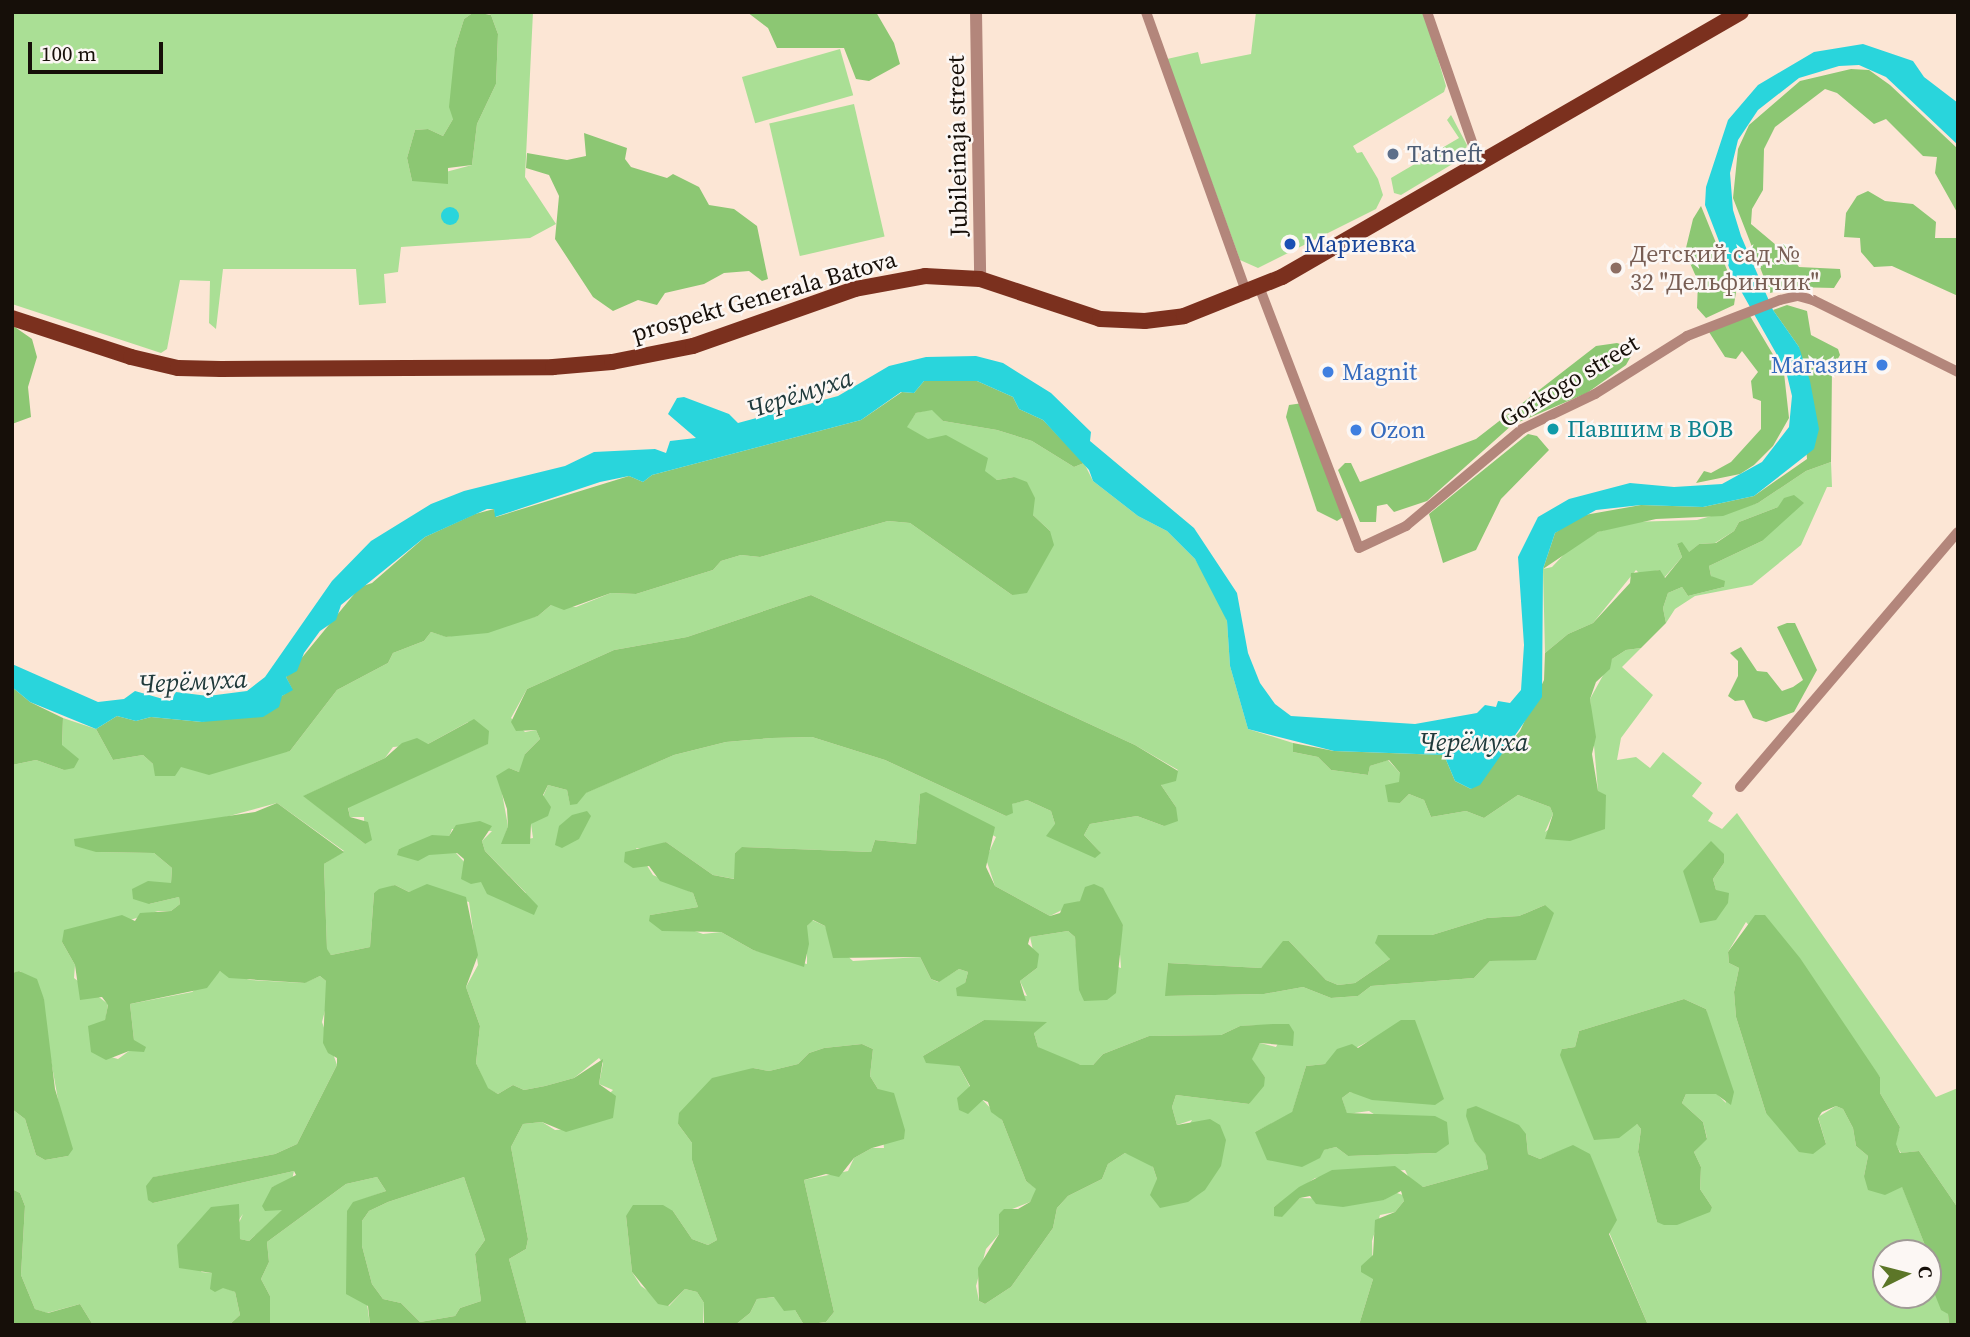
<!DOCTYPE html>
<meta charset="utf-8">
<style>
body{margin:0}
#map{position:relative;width:1970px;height:1337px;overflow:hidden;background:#fce6d5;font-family:"Source Serif 4",serif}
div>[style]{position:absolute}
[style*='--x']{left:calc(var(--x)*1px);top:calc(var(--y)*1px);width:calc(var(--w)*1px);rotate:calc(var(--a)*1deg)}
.green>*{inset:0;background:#aadf95;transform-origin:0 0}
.forest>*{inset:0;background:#8cc773}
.water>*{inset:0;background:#29d5dc}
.round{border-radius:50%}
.minor>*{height:10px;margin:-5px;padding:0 5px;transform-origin:5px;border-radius:5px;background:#b3867b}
.tertiary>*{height:12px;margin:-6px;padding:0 6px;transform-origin:6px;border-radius:6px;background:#b3867b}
.primary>*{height:16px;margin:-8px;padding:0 8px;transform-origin:8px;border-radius:8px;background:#7b301e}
.dots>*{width:19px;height:19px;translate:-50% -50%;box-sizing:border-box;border:4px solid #fcf7f4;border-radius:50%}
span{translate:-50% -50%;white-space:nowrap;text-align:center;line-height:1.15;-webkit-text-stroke:5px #fcf7f4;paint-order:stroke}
.street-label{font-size:24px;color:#160f09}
.service-label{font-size:24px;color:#4e5e75}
.left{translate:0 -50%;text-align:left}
.transit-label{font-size:24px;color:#164399}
.education-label{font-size:24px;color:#785e54}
.shop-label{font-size:24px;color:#366cbe}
.right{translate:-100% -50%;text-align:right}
.culture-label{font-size:24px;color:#0d838f}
.water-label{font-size:26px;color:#203a3b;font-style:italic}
.frame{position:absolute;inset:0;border:14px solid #160f09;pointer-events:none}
.north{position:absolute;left:1872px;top:1239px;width:70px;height:70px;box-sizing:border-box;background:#fcf7f4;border:2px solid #a09a96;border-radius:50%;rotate:84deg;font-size:19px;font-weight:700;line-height:28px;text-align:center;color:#160f09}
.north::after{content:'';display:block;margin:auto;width:24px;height:32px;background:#5c7628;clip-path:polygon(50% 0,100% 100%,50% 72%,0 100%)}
.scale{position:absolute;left:28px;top:42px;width:135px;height:32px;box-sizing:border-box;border:4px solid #160f09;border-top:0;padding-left:9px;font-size:21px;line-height:24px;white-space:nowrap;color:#160f09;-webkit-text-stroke:5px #fcf7f4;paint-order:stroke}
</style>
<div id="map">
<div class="green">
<i style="clip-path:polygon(12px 12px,474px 12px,464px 19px,455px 48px,453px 119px,443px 136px,428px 129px,415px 130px,407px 158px,412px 181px,472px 165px,477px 124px,496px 84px,498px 34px,491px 15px,485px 12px,533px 12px,525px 177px,556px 224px,530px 238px,401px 247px,398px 272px,384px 274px,386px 303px,359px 305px,356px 269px,223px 269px,216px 329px,209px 323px,210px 281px,180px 280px,167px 349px,161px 353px,12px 304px)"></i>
<i style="clip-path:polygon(1256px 12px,1424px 12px,1446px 86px,1444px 92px,1353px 146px,1357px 153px,1362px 152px,1378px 179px,1383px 195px,1376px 209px,1258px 268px,1240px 260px,1167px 59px,1198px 52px,1201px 64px,1251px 54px)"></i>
<i style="left:840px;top:49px;width:48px;height:102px;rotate:74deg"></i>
<i style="left:854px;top:104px;width:136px;height:87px;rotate:77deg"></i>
<i style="clip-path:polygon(1451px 115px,1467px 145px,1464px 157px,1401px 195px,1394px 193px,1391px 178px,1459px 138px,1447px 120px)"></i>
<i style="clip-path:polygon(evenodd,932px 409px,943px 421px,997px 430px,1032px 441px,1074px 467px,1084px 463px,1093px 481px,1138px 516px,1167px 531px,1195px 559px,1216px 593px,1227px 621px,1230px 666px,1248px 729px,1293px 743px,1293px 752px,1318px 757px,1331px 770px,1368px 775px,1370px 766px,1388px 760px,1400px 773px,1400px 803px,1409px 794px,1424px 800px,1431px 817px,1466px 811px,1484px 818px,1518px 795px,1550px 807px,1553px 814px,1545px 832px,1598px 791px,1590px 699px,1612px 659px,1626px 650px,1641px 648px,1622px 667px,1653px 695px,1621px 738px,1617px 760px,1636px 757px,1650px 768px,1663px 752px,1702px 783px,1692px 796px,1713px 813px,1708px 821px,1722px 829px,1737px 813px,1936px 1097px,1958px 1088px,1958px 1208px,1919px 1151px,1901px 1153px,1895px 1144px,1900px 1127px,1880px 1093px,1880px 1077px,1746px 922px,1728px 952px,1729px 963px,1739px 968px,1734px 992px,1736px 1017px,1766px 1113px,1826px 1144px,1818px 1117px,1836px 1106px,1843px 1109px,1853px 1128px,1856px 1146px,1868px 1156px,1864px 1176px,1902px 1186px,1928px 1253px,1886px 1253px,1886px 1295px,1928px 1295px,1928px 1254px,1928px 1277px,1948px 1314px,1949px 1325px,1648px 1325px,1573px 1146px,1540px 1159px,1528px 1154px,1526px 1134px,1475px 1142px,1485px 1153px,1488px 1169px,1423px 1187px,1411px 1182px,1405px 1170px,1315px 1178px,1274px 1207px,1281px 1217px,1300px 1198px,1384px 1200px,1394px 1192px,1403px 1195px,1404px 1201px,1395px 1212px,1380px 1215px,1372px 1241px,1373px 1279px,1359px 1325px,810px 1325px,826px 1322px,834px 1312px,804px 1180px,848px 1171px,854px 1158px,872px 1148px,884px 1148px,878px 1089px,870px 1076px,873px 1049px,862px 1044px,824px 1048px,809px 1053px,798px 1064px,769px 1071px,753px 1068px,678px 1124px,692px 1143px,692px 1160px,717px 1240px,708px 1245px,692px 1239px,673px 1211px,626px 1216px,632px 1272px,641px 1286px,669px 1306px,685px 1289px,697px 1292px,704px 1303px,703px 1325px,527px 1325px,509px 1259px,526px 1249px,528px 1239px,511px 1147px,523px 1124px,542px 1122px,555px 1130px,573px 1129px,613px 1090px,599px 1084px,603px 1063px,599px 1058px,574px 1078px,545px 1086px,524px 1090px,513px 1085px,498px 1094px,487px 1088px,476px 1063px,480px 1026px,466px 987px,478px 965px,469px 902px,421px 890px,409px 892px,395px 885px,374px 893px,370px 947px,331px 955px,327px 950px,324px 864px,344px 851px,277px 803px,96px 852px,154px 853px,172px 868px,171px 883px,149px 904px,179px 897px,180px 904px,171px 911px,158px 911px,62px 942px,75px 965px,74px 978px,108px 1004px,100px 1054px,118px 1059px,129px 1051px,134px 1040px,130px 1004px,192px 992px,220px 971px,250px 980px,304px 983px,320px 976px,326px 981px,328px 999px,322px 1022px,337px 1065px,297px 1144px,275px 1154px,154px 1177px,153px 1203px,294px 1171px,292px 1180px,272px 1187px,283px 1210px,249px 1241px,240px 1239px,237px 1227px,243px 1214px,201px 1272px,212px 1273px,223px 1287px,235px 1292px,240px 1315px,229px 1325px,93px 1325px,80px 1304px,47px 1313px,35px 1309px,21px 1275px,25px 1206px,20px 1193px,12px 1189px,12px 1109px,25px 1119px,36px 1155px,45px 1160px,68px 1156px,44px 1021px,44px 999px,20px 971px,12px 973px,12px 765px,36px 760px,64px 770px,78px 759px,62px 746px,63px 718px,96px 729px,113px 760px,143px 755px,153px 764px,181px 767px,290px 751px,337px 690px,388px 663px,393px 653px,424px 641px,431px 632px,447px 637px,538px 616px,551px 605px,576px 607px,611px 593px,636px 594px,713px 570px,721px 561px,741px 555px,760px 557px,888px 521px,910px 523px,1012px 595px,1050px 531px,1033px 515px,1014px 477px,997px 480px,906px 427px,916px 413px,932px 409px,811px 595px,1135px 745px,1178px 770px,1161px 785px,1176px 807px,1164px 826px,1137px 816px,1090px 824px,1084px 835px,1100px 852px,1055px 824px,1051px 811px,1027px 800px,1011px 804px,1006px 816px,885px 760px,812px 737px,772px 738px,726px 742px,674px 755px,585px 793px,570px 804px,567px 790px,548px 785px,531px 824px,533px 838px,502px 844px,508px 826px,500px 782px,509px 768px,519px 772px,524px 767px,525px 754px,540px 739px,536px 730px,525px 732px,511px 718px,527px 689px,614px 650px,687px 637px,811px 595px,932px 409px,468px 722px,487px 744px,348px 807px,350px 817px,364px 817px,365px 844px,304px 796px,385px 758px,393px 747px,428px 744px,468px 722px,932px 409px,920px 794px,996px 837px,986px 859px,995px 886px,1050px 916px,1080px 901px,1123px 925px,1119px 940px,1121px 968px,1077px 953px,1075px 937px,1068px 931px,1030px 937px,1037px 968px,1020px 981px,1027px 996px,965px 983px,968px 972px,959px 969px,938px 982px,931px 979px,920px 957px,853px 961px,833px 943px,825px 926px,812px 920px,807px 926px,807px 964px,753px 950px,721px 932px,703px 934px,650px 915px,698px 907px,693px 893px,653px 875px,636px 848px,649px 850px,666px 842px,713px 875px,735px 879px,735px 853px,743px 847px,871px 852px,875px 840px,916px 844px,920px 794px,932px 409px,452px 829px,492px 831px,482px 841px,485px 851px,526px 893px,487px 887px,456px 853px,399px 849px,449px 837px,452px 829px,932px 409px,1724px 863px,1713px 879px,1716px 890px,1683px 871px,1724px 863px,932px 409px,1545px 905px,1536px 959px,1490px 961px,1474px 978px,1371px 986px,1358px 996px,1331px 998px,1303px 987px,1264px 994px,1166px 996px,1168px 963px,1261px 968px,1289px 941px,1326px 980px,1338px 985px,1355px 983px,1390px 959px,1379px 935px,1432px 935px,1487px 918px,1519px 916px,1545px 905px,932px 409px,1684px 999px,1706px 1009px,1726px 1103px,1716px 1093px,1695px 1092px,1686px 1094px,1682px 1103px,1703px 1122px,1707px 1138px,1694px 1152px,1701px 1167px,1700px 1189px,1712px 1207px,1657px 1222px,1638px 1152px,1641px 1129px,1637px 1124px,1629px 1126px,1562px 1049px,1575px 1047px,1579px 1031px,1684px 999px,932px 409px,984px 1020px,1034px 1033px,1038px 1047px,1047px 1055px,1081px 1065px,1093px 1065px,1103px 1054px,1149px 1036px,1221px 1035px,1240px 1026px,1288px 1024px,1276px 1047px,1260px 1043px,1251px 1059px,1265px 1077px,1249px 1104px,1176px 1095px,1172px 1107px,1177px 1125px,1192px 1120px,1157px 1179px,1153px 1167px,1143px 1158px,1125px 1153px,1108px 1164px,1102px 1179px,1068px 1196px,1057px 1208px,1053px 1228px,1011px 1287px,985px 1304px,979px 1301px,976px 1286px,986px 1249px,999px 1234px,999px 1214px,1030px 1202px,1037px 1189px,1026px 1181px,1002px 1120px,970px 1087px,959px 1066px,923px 1056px,984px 1020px,932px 409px,1396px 1027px,1366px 1095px,1350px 1092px,1342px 1098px,1347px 1114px,1369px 1111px,1436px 1153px,1348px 1156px,1336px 1147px,1323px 1150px,1255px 1132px,1292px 1113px,1306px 1066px,1325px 1064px,1396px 1027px)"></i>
<i style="clip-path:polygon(1831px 462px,1832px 487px,1827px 487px,1801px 545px,1752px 585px,1695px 596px,1675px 609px,1666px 623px,1663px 608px,1668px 593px,1682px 587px,1688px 596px,1724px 587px,1711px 576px,1709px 566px,1762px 541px,1778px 507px,1739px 522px,1734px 531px,1715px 543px,1699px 544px,1688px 553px,1677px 544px,1682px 557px,1664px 578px,1659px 570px,1641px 575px,1636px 570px,1593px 623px,1568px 634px,1545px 653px,1543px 569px,1552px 567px,1571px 547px,1598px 532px,1630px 522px,1697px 520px,1758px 503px,1806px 471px)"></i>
<i style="clip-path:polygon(377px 1177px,386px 1191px,353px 1203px,370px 1325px,270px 1325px,270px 1296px,261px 1279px,269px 1262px,267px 1242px,346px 1184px)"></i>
<i style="clip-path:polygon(464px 1177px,485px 1240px,475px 1254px,481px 1301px,460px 1308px,455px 1316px,420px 1322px,401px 1303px,383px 1299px,372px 1284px,362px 1246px,362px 1221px,369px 1211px,388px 1202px)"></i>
<i style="clip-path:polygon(775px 1297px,795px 1310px,804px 1325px,735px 1325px,750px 1313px,757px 1299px)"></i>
</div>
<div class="forest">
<i style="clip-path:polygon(474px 12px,491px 15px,498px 34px,496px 84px,477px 124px,472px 165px,448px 168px,448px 184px,412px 181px,407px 158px,415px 130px,428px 129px,443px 136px,453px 119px,449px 107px,455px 48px,464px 19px)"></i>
<i style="clip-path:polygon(747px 12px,876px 12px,894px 43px,900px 64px,869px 81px,856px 79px,844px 48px,777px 48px,768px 28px)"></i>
<i style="clip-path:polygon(1851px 69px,1869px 70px,1890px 85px,1958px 149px,1958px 214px,1935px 173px,1937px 157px,1923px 156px,1886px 119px,1874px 124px,1837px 93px,1825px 89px,1775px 127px,1764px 149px,1763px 190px,1752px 209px,1751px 224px,1776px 245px,1784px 244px,1799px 267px,1840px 269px,1841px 277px,1834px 288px,1793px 287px,1770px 293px,1733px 198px,1738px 149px,1749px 125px,1800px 81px)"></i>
<i style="clip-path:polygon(584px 133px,627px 148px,625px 159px,631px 167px,667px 178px,673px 174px,699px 187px,709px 205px,734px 209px,757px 226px,768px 279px,762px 281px,749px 271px,724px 273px,704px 284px,665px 293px,657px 305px,638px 300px,613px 311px,593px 297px,555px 239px,559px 196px,549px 175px,526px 168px,527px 153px,567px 160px,586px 156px)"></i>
<i style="clip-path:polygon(1868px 191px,1885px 201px,1913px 204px,1936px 222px,1935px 238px,1957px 238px,1958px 296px,1892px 266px,1874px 267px,1861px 252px,1860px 238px,1844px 237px,1846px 213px,1857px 196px)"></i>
<i style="clip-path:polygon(1701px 206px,1736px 292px,1734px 305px,1706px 318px,1697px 308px,1698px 281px,1685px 252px,1693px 219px)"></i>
<i style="clip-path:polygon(1787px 305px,1807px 311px,1811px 335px,1838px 349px,1840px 355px,1832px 369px,1831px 462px,1806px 471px,1758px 503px,1723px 516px,1656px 519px,1598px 532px,1543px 569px,1555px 533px,1579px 516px,1641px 505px,1703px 507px,1754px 496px,1807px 459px,1799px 347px,1773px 310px)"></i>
<i style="clip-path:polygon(1750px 316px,1784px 373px,1789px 418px,1773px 446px,1754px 465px,1740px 474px,1696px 483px,1704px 471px,1711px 473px,1731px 462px,1761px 429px,1761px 401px,1753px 398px,1751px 381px,1758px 372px,1742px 351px,1736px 359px,1725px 357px,1709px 332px)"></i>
<i style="clip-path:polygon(12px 325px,32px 339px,37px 357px,28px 387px,31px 417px,12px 424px)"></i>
<i style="clip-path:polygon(1617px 343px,1635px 349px,1626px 365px,1587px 393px,1512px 425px,1427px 501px,1394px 512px,1387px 504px,1377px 506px,1376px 522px,1360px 522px,1338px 470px,1345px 463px,1351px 463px,1360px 482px,1476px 439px,1596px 346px)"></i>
<i style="clip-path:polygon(941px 379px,977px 381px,1013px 397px,1019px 409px,1043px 420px,1084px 463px,1074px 467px,1032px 441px,997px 430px,943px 421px,932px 410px,916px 413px,907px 427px,928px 439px,946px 435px,988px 458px,985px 471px,997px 480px,1014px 477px,1027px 482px,1035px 498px,1033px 515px,1050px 531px,1054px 545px,1027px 593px,1012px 595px,910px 523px,888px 521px,760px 557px,741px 555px,721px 561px,713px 570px,636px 594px,611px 593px,564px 610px,551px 605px,538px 616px,488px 633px,446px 637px,431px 632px,424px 641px,393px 653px,388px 663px,337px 690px,290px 751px,209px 775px,181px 767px,175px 776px,155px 776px,153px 764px,143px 755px,113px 760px,96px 729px,117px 716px,136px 721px,151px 717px,202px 722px,282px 696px,292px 689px,286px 677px,360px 587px,372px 583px,425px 537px,475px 514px,494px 509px,496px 517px,629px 476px,643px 482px,652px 475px,861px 420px,902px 392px,914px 393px,924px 381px)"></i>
<i style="clip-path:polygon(1303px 403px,1343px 517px,1337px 521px,1317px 511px,1286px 417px,1289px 405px)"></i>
<i style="clip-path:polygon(1528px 434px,1537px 436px,1549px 450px,1501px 499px,1476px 550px,1443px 563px,1429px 514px)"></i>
<i style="clip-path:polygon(1794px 495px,1804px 503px,1762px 541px,1709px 566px,1711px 576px,1725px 581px,1724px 587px,1688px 596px,1682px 587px,1668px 593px,1663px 608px,1666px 623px,1641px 648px,1626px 650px,1612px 659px,1610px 669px,1596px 682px,1590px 699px,1596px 737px,1592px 754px,1598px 791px,1606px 795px,1605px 829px,1570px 841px,1545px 839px,1553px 814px,1550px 807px,1518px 795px,1484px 818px,1466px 811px,1431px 817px,1424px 800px,1409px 794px,1400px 803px,1388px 802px,1385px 785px,1399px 782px,1400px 773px,1389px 760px,1370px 766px,1368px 775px,1331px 770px,1318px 757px,1293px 752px,1293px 743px,1334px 751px,1444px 755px,1455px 781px,1471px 789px,1520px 731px,1544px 680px,1545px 653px,1568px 634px,1593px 623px,1630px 583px,1631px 573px,1660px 570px,1665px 578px,1682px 557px,1677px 544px,1682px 542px,1689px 552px,1699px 544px,1716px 543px,1734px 531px,1739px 522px,1778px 507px,1784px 498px)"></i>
<i style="clip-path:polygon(811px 595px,1135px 745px,1178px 771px,1176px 781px,1161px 785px,1176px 807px,1178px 821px,1164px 826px,1137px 816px,1090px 824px,1084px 835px,1101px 853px,1095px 858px,1046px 836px,1055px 824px,1051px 811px,1027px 800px,1012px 804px,1013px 813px,1006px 816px,885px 760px,812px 737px,772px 738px,726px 742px,674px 755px,586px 793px,577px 804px,570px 805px,567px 790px,548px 785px,543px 795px,551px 807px,548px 816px,531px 824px,530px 844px,501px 844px,508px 826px,507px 809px,496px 776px,509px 768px,519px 772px,525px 754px,540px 739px,536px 730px,516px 731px,511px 722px,527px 689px,614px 650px,687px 637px)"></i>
<i style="clip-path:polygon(1787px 623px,1795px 623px,1817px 670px,1794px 712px,1766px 722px,1753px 718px,1744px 700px,1735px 701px,1728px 696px,1738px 676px,1738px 661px,1730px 653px,1741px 647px,1757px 671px,1767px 672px,1782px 691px,1793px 687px,1803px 680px,1777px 627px)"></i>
<i style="clip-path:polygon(12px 687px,30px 702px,63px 718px,62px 745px,79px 759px,74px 768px,64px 770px,36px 760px,12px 765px)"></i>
<i style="clip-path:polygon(474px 719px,489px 731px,488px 744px,348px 808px,350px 817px,368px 822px,372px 840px,365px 844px,303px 796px,385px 758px,402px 743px,417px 738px,428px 744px)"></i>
<i style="clip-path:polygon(926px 792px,995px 827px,986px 867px,995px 886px,1050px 916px,1060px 913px,1064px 904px,1080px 901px,1085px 887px,1094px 884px,1103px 888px,1123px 925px,1116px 993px,1107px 1000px,1084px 1001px,1079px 990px,1075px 937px,1068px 931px,1030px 937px,1028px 944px,1039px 954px,1037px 968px,1020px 981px,1026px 1001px,957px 996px,956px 988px,965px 983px,968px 972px,959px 969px,939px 982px,931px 979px,920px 957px,833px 958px,825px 926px,813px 920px,807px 926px,809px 944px,804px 967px,753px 950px,721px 932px,662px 931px,649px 921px,650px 915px,698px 907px,693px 893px,660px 881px,649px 866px,633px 868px,624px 862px,625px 852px,666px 842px,713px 875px,734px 879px,735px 853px,742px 847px,871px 852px,875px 840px,916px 844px,920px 794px)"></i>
<i style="clip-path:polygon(evenodd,277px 803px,344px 852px,324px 864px,327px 949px,331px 955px,370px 947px,374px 893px,379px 889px,395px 885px,409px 892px,427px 884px,466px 897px,478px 955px,466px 987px,480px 1026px,476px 1063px,488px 1088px,498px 1094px,513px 1085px,524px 1090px,545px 1086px,574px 1078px,603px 1059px,599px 1084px,616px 1096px,613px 1118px,566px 1132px,542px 1122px,523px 1124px,511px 1147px,528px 1239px,526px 1249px,509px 1259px,527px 1325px,370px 1325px,368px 1306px,346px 1294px,347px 1211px,353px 1202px,386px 1191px,377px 1177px,346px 1184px,267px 1242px,269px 1262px,261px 1279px,270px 1296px,270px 1325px,229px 1325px,240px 1315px,235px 1292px,223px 1288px,215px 1292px,210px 1289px,212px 1273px,179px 1268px,177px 1245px,211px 1207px,239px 1204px,240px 1239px,249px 1241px,282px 1210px,265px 1211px,262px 1206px,272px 1187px,296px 1175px,294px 1171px,153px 1203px,148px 1200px,146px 1186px,153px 1177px,275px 1154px,297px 1144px,337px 1065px,337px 1058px,328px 1053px,323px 1043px,326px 981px,320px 976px,305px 983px,229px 978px,220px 971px,207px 988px,130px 1004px,134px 1040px,146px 1047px,144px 1052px,129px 1051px,106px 1060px,91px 1052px,88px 1026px,105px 1020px,108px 1005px,102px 997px,80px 1000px,75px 965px,62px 942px,64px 930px,122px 915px,135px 921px,140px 913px,171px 911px,180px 904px,179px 897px,149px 904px,133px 899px,132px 889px,148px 881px,171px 883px,172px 868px,154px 853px,96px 852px,75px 846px,74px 839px,255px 812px,277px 803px,464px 1177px,485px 1240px,475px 1254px,481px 1301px,460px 1308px,455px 1316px,420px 1322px,401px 1303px,383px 1299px,372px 1284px,362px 1246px,362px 1221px,369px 1211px,388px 1202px,464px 1177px)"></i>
<i style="clip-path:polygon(587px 811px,591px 816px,579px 839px,562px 848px,555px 845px,559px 826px,572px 815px)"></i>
<i style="clip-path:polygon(480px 821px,492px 826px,482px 841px,485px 851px,538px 906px,534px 915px,487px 894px,481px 882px,471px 884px,461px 879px,464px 859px,457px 853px,429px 855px,418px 861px,397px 855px,399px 849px,432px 835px,449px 836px,456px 825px)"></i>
<i style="clip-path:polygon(1711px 841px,1724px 854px,1724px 863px,1713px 879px,1716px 890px,1729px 893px,1728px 903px,1716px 920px,1700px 923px,1683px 871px)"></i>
<i style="clip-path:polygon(1545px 905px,1554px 913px,1536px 960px,1490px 961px,1474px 978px,1371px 986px,1358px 996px,1331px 998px,1303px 987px,1264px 994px,1165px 996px,1168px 963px,1261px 968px,1283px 941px,1289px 941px,1326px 980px,1338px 985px,1355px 983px,1390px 959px,1375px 943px,1378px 935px,1432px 935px,1487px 918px,1519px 916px)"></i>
<i style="clip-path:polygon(1755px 915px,1765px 915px,1800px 958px,1880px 1077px,1880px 1093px,1900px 1127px,1896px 1144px,1900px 1153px,1919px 1151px,1958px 1208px,1958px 1325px,1949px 1325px,1948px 1314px,1941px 1310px,1928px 1277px,1928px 1253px,1902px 1187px,1885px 1195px,1868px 1190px,1864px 1176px,1868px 1156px,1856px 1146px,1853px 1128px,1843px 1109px,1836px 1106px,1822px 1112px,1818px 1118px,1826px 1144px,1813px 1154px,1799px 1152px,1766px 1113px,1736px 1017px,1734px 992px,1739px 968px,1729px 963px,1728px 952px)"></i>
<i style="clip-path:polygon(19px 971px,37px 979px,44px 999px,55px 1089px,73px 1149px,68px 1156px,45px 1160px,36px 1155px,25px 1119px,12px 1109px,12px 973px)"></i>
<i style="clip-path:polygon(1684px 999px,1706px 1009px,1734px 1092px,1731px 1105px,1716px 1094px,1686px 1094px,1682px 1103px,1703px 1122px,1707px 1139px,1694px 1152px,1701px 1167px,1700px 1189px,1712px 1207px,1710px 1212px,1677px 1225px,1664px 1225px,1657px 1222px,1638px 1152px,1641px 1129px,1637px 1124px,1619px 1138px,1594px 1140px,1560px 1055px,1562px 1049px,1575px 1047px,1579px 1031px)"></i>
<i style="clip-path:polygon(984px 1020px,1047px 1022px,1034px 1033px,1038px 1047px,1081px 1065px,1093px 1065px,1103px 1054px,1149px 1036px,1221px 1035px,1240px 1026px,1272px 1024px,1289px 1024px,1294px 1032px,1293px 1046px,1260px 1043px,1252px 1059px,1265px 1077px,1264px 1086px,1249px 1104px,1176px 1095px,1172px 1107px,1177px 1125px,1210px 1119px,1220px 1125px,1226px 1140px,1221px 1166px,1205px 1190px,1188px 1202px,1160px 1208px,1150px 1195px,1157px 1179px,1153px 1167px,1125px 1153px,1108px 1164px,1102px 1179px,1068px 1196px,1057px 1208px,1053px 1228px,1011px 1287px,985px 1304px,979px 1301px,978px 1268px,999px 1234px,999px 1214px,1004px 1209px,1018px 1209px,1030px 1202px,1036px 1189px,1026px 1181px,1002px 1120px,991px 1112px,988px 1102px,983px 1100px,968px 1114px,959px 1110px,957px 1098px,970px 1086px,959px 1066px,926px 1063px,923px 1056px)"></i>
<i style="clip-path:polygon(1401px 1020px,1415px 1020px,1444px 1099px,1435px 1105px,1372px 1100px,1350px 1092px,1342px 1098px,1347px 1113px,1435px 1116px,1447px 1122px,1449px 1144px,1436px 1153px,1348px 1156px,1336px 1147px,1324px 1150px,1320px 1158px,1302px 1167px,1267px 1160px,1255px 1132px,1292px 1112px,1306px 1066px,1325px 1064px,1337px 1049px,1352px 1044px,1358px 1048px)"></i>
<i style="clip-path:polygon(862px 1044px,873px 1049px,870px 1076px,878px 1089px,894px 1093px,905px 1130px,904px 1139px,872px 1148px,854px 1158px,839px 1177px,826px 1174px,804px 1180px,834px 1312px,826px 1322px,804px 1325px,795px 1310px,784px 1311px,774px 1297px,757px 1299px,750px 1313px,735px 1325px,704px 1325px,704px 1303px,697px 1292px,685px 1289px,668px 1306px,658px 1304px,632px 1272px,626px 1216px,633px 1205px,663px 1205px,673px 1211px,692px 1239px,708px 1245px,717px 1240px,692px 1160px,692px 1143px,678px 1124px,679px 1113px,712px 1078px,753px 1068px,769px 1071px,798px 1064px,809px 1053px,824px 1048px)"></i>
<i style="clip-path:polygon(1476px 1106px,1519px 1125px,1526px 1134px,1528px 1154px,1540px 1159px,1573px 1145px,1590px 1154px,1617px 1220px,1609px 1234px,1648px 1325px,1359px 1325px,1373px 1279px,1361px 1272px,1361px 1266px,1373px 1255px,1375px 1220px,1395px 1212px,1404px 1201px,1401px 1191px,1384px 1200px,1343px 1207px,1316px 1204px,1310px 1196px,1300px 1198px,1282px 1217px,1274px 1216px,1274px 1207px,1299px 1187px,1332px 1170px,1395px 1166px,1423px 1187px,1488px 1169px,1485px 1154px,1475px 1142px,1466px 1116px,1467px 1109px)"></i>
<i style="clip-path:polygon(12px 1189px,20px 1193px,25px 1206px,21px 1275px,35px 1309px,48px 1313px,80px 1304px,93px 1325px,12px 1325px)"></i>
</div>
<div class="water">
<i style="clip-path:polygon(1863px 44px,1913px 61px,1924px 77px,1958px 103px,1958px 145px,1886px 77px,1859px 65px,1839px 66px,1799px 78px,1758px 110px,1738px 140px,1730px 173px,1733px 210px,1741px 236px,1773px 310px,1799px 347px,1810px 381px,1819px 429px,1814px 449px,1754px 496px,1703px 507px,1641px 505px,1596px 510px,1555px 533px,1543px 569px,1542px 697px,1480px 785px,1471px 789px,1455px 781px,1444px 755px,1334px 751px,1248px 729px,1230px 666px,1227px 621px,1195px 559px,1167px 531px,1138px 516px,1093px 481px,1089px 470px,1043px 420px,1019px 409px,1013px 397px,977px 381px,924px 381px,914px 393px,901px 392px,861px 420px,652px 475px,643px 482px,629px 476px,600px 482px,495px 517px,494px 509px,487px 509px,425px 537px,341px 605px,336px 620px,320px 631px,304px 653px,297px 671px,286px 677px,293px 690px,282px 696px,279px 707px,263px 717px,202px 722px,151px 717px,136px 721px,117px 716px,96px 729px,30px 702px,12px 687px,12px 664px,98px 702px,124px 699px,135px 691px,170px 701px,176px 692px,208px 696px,247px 691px,265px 677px,332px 581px,371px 541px,431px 504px,464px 491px,565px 466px,594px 452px,655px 449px,666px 453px,670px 441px,696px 438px,668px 414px,677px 398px,684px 397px,729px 414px,738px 423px,838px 396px,889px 366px,926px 357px,976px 356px,1003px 363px,1051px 393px,1091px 432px,1090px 441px,1194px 528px,1237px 593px,1248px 653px,1260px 683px,1275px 704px,1291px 716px,1415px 724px,1477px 713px,1485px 705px,1496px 707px,1498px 701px,1510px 703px,1521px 690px,1524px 645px,1518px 557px,1538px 517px,1569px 499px,1630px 483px,1674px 487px,1722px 484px,1762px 462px,1789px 427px,1792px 396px,1786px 371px,1732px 275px,1705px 205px,1706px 187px,1728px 120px,1758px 85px,1814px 52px)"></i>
<i class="round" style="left:441px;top:207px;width:18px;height:18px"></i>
</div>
<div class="minor">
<i style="--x:1146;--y:12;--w:300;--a:70.3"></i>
<i style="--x:1427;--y:12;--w:159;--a:70.9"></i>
<i style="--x:1260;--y:289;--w:277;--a:69.1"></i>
<i style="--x:1359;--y:548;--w:52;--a:-25.1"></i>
<i style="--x:1406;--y:526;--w:151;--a:-39.9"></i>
<i style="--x:1522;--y:429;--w:81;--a:-25.6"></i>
<i style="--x:1595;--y:394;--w:109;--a:-32.2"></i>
<i style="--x:1687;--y:336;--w:100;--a:-21.2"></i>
<i style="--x:1780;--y:300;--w:18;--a:-13"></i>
<i style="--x:1798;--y:296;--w:16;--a:15"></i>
<i style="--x:1813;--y:300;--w:162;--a:26.4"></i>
<i style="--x:1740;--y:787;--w:335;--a:-49.5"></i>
</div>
<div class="tertiary">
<i style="--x:976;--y:12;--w:267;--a:89.1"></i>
</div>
<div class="primary">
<i style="--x:12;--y:318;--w:125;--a:18.1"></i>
<i style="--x:131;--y:357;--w:48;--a:13.2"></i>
<i style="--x:178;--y:368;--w:43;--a:1.3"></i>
<i style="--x:221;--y:369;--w:332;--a:-0.3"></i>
<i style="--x:553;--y:367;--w:59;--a:-4.8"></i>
<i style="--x:612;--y:362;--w:83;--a:-11.2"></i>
<i style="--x:693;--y:346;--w:172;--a:-19.4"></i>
<i style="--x:855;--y:289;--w:71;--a:-10.5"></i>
<i style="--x:925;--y:276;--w:55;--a:3.1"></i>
<i style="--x:980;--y:279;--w:126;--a:18.4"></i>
<i style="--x:1100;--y:319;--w:45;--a:2.5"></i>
<i style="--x:1145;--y:321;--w:39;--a:-7"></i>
<i style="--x:1184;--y:316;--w:105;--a:-21.7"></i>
<i style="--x:1282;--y:277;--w:530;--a:-30"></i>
</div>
<div class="dots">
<i style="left:1393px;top:154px;background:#5c6f8a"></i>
<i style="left:1290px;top:244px;background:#1a4fb4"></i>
<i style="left:1616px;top:268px;background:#8d6e63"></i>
<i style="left:1882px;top:365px;background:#3f7fe0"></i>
<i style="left:1328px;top:372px;background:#3f7fe0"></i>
<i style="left:1553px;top:429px;background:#0f9aa8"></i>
<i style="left:1356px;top:430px;background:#3f7fe0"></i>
</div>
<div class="street-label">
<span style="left:957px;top:146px;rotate:-91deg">Jubileinaja street</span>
<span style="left:764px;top:296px;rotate:-16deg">prospekt Generala Batova</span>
<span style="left:1569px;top:381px;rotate:-31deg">Gorkogo street</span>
</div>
<div class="service-label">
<span class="left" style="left:1407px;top:154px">Tatneft</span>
</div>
<div class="transit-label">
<span class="left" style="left:1304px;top:244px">Мариевка</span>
</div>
<div class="education-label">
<span class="left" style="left:1630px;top:268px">Детский сад №<br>32 "Дельфинчик"</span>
</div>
<div class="shop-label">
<span class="right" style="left:1868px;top:365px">Магазин</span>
<span class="left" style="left:1342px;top:372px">Magnit</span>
<span class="left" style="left:1370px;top:430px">Ozon</span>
</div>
<div class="culture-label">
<span class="left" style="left:1567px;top:429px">Павшим в ВОВ</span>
</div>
<div class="water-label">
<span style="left:800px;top:394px;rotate:-18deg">Черёмуха</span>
<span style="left:193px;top:682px;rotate:-3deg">Черёмуха</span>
<span style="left:1474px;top:743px">Черёмуха</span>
</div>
<div class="frame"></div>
<div class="north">С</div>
<div class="scale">100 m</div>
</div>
